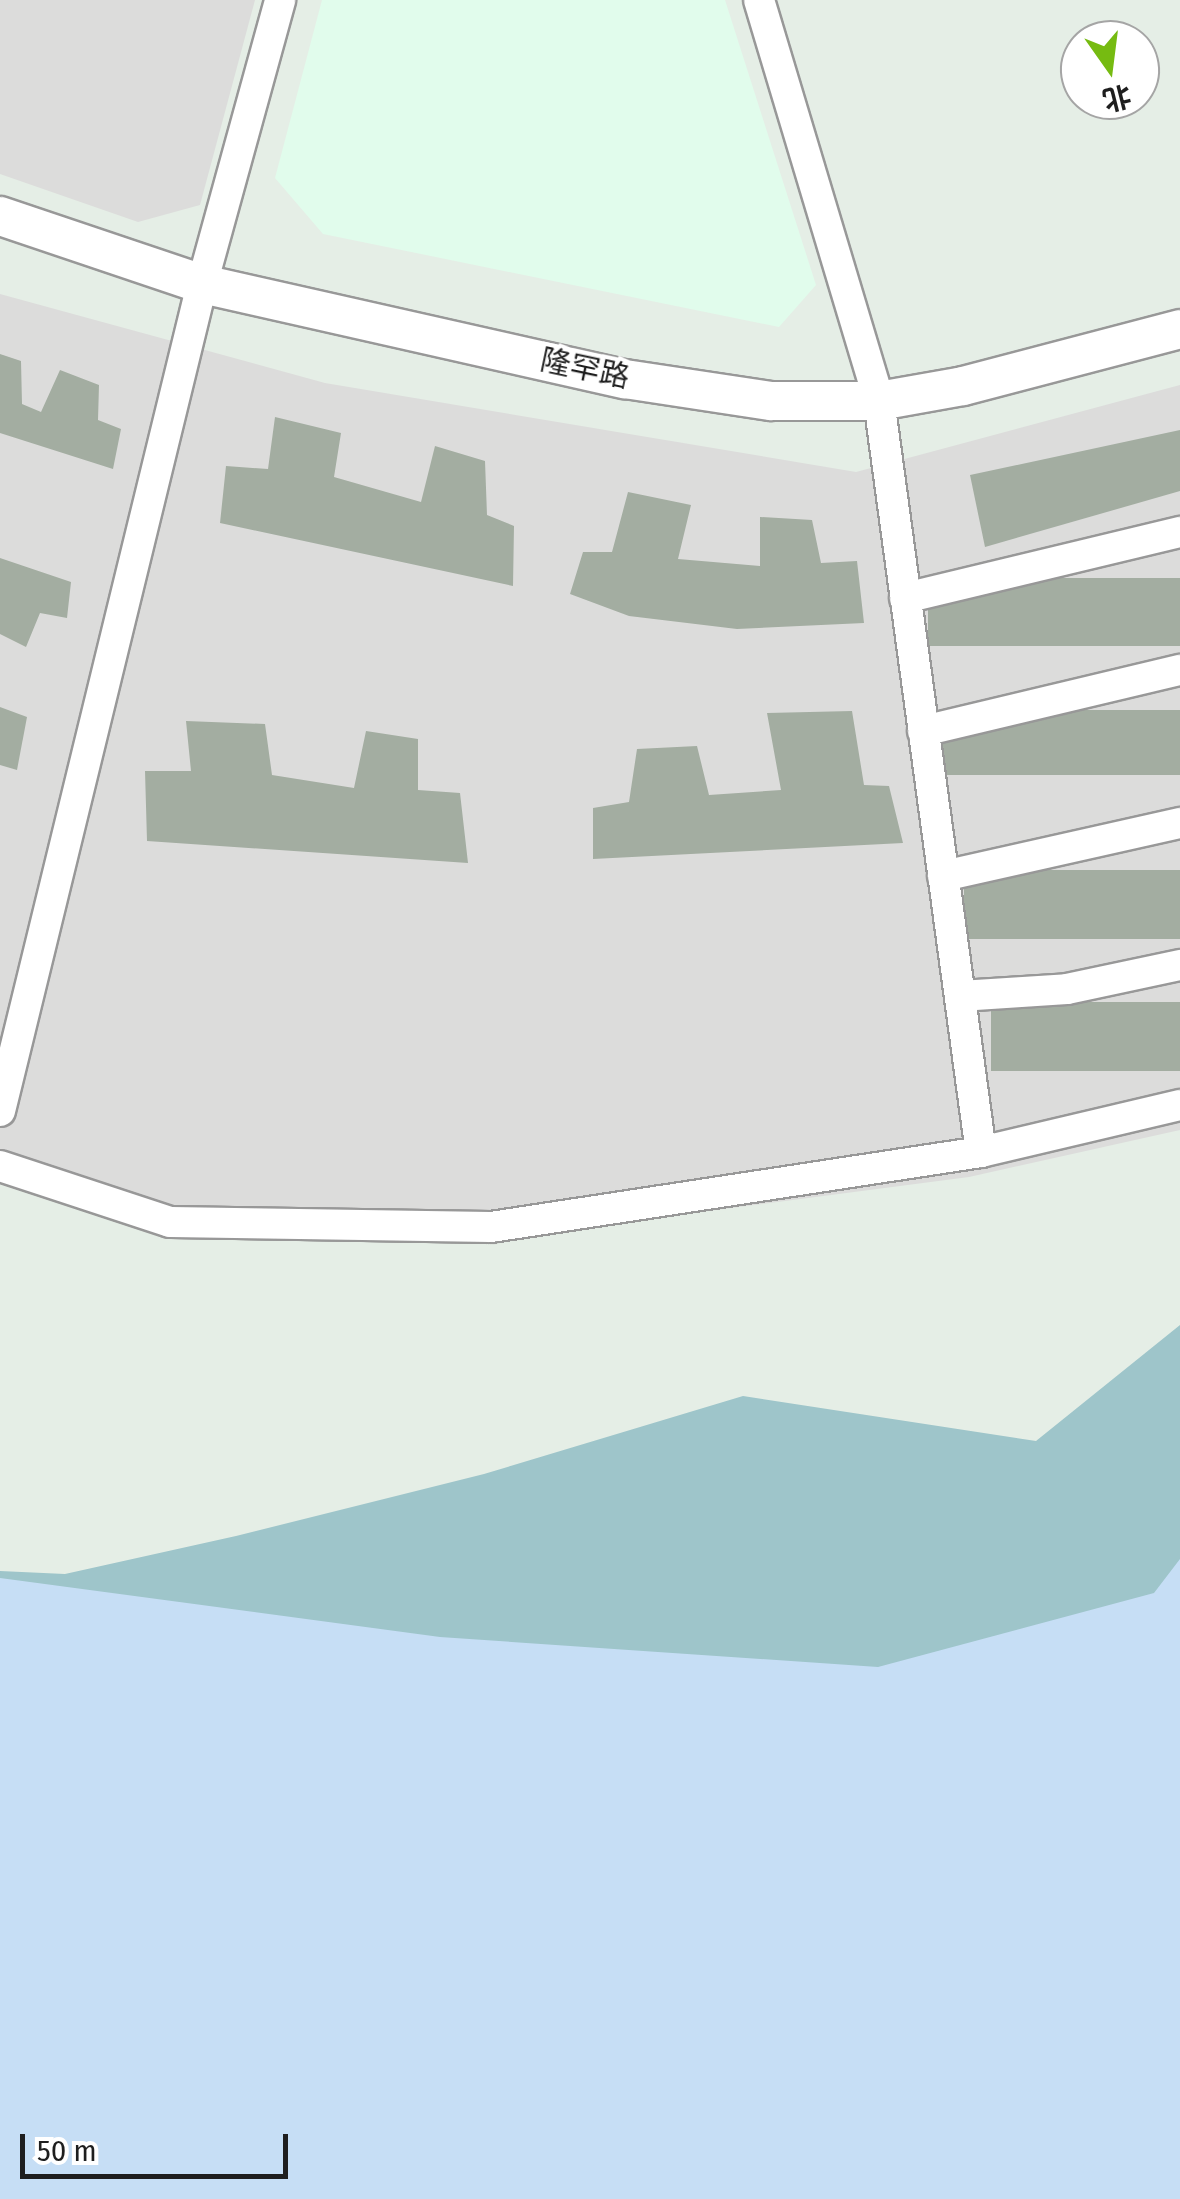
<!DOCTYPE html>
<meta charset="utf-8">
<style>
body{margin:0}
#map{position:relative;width:1180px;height:2199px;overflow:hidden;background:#e5eee6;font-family:"Fira Sans Condensed","Noto Sans SC",sans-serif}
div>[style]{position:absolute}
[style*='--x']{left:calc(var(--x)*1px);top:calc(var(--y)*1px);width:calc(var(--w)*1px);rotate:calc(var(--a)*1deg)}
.residential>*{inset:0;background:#dcdcdb}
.education>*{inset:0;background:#e1fcec}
.forest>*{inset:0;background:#9ec5ca}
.park>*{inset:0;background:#c6def5}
.building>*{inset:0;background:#a3ada1;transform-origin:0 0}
.roads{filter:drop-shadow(2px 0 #989898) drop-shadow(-2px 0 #989898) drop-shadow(0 2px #989898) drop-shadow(0 -2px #989898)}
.minor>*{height:30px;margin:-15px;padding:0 15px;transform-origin:15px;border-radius:15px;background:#fff}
.tertiary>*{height:38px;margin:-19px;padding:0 19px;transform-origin:19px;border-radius:19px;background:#fff}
span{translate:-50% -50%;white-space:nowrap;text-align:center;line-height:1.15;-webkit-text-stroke:8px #fff;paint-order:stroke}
.street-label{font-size:30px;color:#1e1e1e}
.north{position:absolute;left:1060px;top:20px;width:100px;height:100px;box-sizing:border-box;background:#fff;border:2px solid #a5a5a5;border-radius:50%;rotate:166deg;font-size:28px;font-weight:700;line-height:40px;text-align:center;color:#1e1e1e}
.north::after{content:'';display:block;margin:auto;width:35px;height:45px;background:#76bb11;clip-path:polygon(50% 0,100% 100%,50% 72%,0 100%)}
.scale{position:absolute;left:20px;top:2134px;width:268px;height:45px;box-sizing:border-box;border:5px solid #1e1e1e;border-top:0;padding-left:12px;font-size:30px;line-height:35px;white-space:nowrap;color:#1e1e1e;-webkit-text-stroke:8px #fff;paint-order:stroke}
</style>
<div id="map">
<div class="residential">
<i style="clip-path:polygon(0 0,255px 0,200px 205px,138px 222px,0 174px)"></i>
<i style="clip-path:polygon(0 294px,325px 383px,856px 472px,1180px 385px,1180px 1130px,969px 1177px,485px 1240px,158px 1233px,0 1184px)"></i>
</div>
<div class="education">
<i style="clip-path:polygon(322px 0,725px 0,816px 285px,779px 327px,323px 234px,275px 178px)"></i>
</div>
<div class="forest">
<i style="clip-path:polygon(1180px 1325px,1180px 2199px,0 2199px,0 1571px,65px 1574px,236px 1536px,484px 1474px,743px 1396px,1036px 1441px)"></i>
</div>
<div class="park">
<i style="clip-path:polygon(1180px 1559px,1180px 2199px,0 2199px,0 1578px,440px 1637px,878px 1667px,1154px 1593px)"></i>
</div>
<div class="building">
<i style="clip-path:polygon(0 354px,21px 361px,22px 404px,41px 412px,60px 370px,99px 385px,98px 420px,121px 429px,113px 469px,0 433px)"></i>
<i style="clip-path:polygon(275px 417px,341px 433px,334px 477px,421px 502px,435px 446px,485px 461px,487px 515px,514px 526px,513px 586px,220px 523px,226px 466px,268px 469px)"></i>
<i style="clip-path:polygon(1180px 430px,1180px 491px,985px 547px,970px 475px)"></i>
<i style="clip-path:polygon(628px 492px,691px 505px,678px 559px,760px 566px,760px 517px,812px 520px,821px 563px,857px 561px,864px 623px,737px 629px,629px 616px,570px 594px,583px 552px,612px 552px)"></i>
<i style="clip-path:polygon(0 558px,71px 582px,67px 618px,40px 613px,26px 647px,0 634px)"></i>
<i style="left:1180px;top:578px;width:68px;height:252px;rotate:90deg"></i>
<i style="clip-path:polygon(0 707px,27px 717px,17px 770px,0 765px)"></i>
<i style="left:1180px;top:710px;width:65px;height:241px;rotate:90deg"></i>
<i style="clip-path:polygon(852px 711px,864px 785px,889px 786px,903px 843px,593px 859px,593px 808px,629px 802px,637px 749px,697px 746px,709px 795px,781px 790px,767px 713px)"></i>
<i style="clip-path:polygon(186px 721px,265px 724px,272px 775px,354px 788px,366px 731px,418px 739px,418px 790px,460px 793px,468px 863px,147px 841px,145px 771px,191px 771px)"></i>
<i style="left:1180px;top:870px;width:69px;height:216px;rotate:90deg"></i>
<i style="left:1180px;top:1002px;width:69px;height:189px;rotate:90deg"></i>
</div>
<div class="roads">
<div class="minor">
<i style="--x:759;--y:0;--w:419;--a:73.3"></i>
<i style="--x:879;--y:401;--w:758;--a:82.27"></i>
<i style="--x:905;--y:598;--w:283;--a:-13.5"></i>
<i style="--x:923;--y:731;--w:264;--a:-13.4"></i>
<i style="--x:943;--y:876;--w:243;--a:-12.6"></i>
<i style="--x:960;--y:996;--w:107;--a:-3.7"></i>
<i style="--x:1067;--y:989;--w:116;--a:-12"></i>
<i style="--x:0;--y:1111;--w:851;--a:-76.27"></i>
<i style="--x:202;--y:284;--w:295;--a:-74.6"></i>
<i style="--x:0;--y:1166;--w:179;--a:18.2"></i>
<i style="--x:170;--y:1222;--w:321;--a:0.9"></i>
<i style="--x:491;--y:1227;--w:496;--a:-8.7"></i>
<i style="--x:981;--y:1152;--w:204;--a:-13.3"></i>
</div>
<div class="tertiary">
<i style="--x:0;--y:216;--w:213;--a:18.6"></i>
<i style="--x:202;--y:284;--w:434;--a:12.7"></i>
<i style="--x:625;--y:379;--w:148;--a:8.6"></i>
<i style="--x:771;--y:401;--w:108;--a:0"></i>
<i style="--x:879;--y:401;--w:85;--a:-10.1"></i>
<i style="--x:963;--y:386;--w:224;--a:-14.7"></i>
</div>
</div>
<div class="street-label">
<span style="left:585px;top:369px;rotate:12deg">隆罕路</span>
</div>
<div class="north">北</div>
<div class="scale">50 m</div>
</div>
